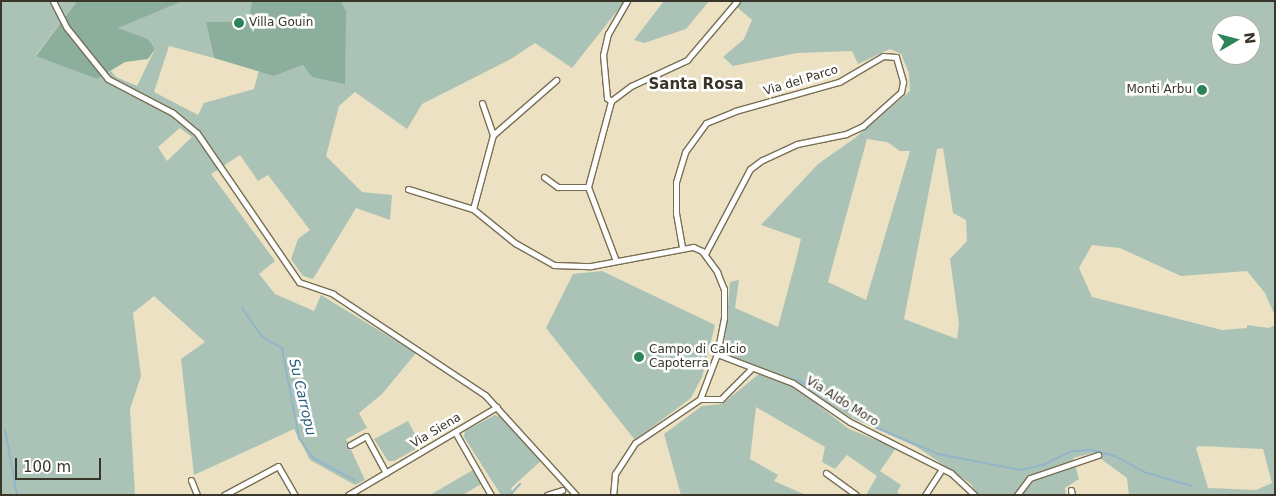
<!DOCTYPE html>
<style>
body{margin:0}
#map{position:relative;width:1276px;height:496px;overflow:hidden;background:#ece1c2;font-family:"DejaVu Sans",sans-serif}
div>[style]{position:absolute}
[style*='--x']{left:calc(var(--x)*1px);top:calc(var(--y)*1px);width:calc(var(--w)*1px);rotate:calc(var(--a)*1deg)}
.green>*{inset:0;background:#aac3b6}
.forest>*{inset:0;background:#8bae9d}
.stream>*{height:2px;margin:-1px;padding:0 1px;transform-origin:1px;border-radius:1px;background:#93b5c9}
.roads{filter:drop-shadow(1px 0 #786f53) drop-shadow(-1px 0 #786f53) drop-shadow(0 1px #786f53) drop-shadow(0 -1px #786f53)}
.street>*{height:5px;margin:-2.5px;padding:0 2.5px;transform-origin:2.5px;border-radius:2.5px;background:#fff}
.dots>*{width:14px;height:14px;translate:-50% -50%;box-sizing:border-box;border:2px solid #fff;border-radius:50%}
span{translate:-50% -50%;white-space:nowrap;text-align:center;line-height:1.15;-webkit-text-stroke:5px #fff;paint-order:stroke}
.poi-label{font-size:12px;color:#393529}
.left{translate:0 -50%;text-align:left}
.right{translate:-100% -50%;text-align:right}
.street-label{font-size:12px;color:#393529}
.water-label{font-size:14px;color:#245f7b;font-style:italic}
.quarter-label{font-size:15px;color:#393529;font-weight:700}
.frame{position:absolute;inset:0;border:2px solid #393529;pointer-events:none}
.north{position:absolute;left:1211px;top:15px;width:50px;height:50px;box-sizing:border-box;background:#fff;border:1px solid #b0aea9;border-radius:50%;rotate:82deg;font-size:14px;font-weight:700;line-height:20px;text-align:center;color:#393529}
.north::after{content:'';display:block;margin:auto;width:18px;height:22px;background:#2e8459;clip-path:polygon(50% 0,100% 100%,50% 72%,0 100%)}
.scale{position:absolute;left:15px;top:458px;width:86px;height:22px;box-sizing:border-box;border:2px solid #393529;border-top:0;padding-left:6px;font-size:15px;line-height:18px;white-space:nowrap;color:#393529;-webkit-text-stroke:4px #fff;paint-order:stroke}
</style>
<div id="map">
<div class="green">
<i style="clip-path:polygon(evenodd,1px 1px,77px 1px,36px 55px,97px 79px,111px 71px,116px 77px,137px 86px,155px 49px,148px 39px,117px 28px,183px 1px,252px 1px,250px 21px,206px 22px,214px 58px,169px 46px,154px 92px,198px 115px,204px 103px,254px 89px,259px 70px,274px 76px,303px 65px,346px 11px,341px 1px,625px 1px,572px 68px,535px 43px,511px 59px,422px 104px,407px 129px,355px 92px,339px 106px,326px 156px,362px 192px,392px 195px,390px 220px,356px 208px,313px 279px,303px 276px,291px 259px,298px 239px,310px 230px,268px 175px,258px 181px,240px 155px,211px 174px,275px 261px,259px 274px,275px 294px,314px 311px,321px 295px,416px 353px,382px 394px,359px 413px,367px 428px,346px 439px,365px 480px,355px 485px,310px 460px,294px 429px,194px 475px,181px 359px,205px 342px,154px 296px,133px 313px,141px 376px,130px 409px,135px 495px,1px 495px,1px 1px,180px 128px,192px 137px,167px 161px,158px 147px,180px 128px)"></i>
<i style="clip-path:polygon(664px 1px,709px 1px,686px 29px,644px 43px,634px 40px)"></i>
<i style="clip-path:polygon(evenodd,730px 1px,1275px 1px,1275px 316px,1265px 293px,1247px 271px,1181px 276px,1120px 248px,1092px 245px,1079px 268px,1092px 297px,1222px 330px,1247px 328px,1247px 325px,1269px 328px,1275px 325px,1275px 495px,1129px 495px,1127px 478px,1093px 453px,1073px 458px,1079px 479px,1065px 488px,1066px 495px,978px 495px,971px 484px,917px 447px,850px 417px,794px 380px,728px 356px,724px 350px,730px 282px,739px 280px,735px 308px,778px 327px,797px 256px,801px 239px,761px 225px,818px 164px,855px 138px,910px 91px,909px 73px,901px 54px,890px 49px,858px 64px,852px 51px,797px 53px,733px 66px,723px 57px,744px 39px,752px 20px,730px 1px,1221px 25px,1251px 25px,1251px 55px,1221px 55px,1221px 25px,730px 1px,867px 139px,887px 142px,900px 151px,910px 151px,866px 300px,828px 282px,867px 139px,730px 1px,943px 148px,953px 213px,966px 220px,967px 241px,950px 259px,959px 324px,957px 339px,904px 319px,937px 149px,943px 148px,730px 1px,1199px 446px,1263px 449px,1272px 483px,1256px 490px,1208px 488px,1196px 448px,1199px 446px)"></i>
<i style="clip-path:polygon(602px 271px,715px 325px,702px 377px,691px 398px,635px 440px,546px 328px,573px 274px)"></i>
<i style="clip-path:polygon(759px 374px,793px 386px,849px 429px,896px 448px,880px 471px,901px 485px,897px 492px,901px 495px,866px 495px,877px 476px,847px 455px,835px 469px,822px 462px,825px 447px,756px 407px,750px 459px,778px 475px,774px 481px,806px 495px,681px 495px,664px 434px,702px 406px,722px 404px)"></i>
<i style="clip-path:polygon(495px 415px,503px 418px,542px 460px,511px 488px,513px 495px,501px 495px,464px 437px,465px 431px)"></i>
<i style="clip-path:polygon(408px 421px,421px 446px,394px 461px,388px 461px,374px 439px)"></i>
<i style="clip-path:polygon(473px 470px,481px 484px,463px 495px,430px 495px)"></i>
</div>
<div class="forest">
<i style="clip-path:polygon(77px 1px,183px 1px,118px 28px,148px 39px,155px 49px,148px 59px,125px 62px,97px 79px,36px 56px)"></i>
<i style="clip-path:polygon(252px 1px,341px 1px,346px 11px,345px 84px,312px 77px,303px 65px,274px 76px,214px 58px,206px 22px,249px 21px)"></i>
</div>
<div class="stream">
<i style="--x:242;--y:308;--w:35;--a:55"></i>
<i style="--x:262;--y:337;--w:23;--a:29"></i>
<i style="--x:282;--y:348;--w:92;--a:79.3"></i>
<i style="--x:299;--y:438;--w:24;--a:55"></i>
<i style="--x:313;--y:458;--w:47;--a:28.2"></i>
<i style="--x:797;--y:379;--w:89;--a:31.7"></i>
<i style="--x:873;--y:426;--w:71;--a:23.3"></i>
<i style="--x:938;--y:454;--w:85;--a:10.9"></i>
<i style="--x:1021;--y:470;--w:23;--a:-13"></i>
<i style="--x:1043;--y:465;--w:32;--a:-26"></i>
<i style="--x:1072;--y:451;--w:20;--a:-3"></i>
<i style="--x:1092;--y:450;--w:24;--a:15"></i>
<i style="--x:1115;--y:456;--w:33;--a:29"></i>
<i style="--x:1144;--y:472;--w:50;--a:16.3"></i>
<i style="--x:5;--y:430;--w:66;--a:79.5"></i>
<i style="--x:1203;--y:494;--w:1;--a:90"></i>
<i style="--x:510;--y:495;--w:15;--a:-48"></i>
</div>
<div class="roads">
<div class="street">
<i style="--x:53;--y:1;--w:30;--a:63"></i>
<i style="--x:67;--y:28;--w:65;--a:51.2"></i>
<i style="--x:108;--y:79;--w:73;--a:27.6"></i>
<i style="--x:173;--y:113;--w:31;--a:40"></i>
<i style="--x:197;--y:133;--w:181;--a:55.6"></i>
<i style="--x:299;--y:282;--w:36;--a:19"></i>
<i style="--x:333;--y:294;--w:182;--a:33.6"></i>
<i style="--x:485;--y:395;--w:135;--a:47.7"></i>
<i style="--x:611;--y:101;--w:5;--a:-143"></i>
<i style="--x:607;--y:98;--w:43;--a:-95.3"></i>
<i style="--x:603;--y:55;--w:22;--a:-77"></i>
<i style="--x:608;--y:34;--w:38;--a:-60"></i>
<i style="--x:482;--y:103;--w:34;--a:71"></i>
<i style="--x:544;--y:177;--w:17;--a:36"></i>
<i style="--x:558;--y:187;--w:30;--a:0"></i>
<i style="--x:408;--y:189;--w:68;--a:17.1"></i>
<i style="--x:473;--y:209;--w:54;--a:39"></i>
<i style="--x:515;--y:243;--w:45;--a:29.4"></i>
<i style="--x:554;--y:265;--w:37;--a:2"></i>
<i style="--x:591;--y:266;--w:104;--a:-10.6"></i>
<i style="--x:693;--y:247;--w:10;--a:24"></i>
<i style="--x:702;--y:251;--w:26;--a:54"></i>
<i style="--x:717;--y:272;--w:18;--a:68"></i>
<i style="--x:724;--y:289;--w:29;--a:90"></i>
<i style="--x:724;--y:318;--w:37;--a:101"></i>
<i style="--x:717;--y:354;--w:48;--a:110.7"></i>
<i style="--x:700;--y:399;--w:78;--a:145.9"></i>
<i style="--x:635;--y:443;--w:37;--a:123"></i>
<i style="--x:615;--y:474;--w:21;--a:95"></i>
<i style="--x:473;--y:209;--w:77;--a:-74.9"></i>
<i style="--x:493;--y:135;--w:84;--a:-41.1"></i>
<i style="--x:682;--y:247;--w:34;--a:-100"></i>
<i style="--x:676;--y:214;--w:32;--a:-90"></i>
<i style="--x:676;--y:182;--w:31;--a:-73"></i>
<i style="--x:685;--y:152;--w:36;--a:-54"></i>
<i style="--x:706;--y:123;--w:31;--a:-22"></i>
<i style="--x:735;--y:111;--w:108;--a:-15.6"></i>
<i style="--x:839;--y:82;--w:51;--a:-30.6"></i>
<i style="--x:883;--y:56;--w:13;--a:4"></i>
<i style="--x:896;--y:57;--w:26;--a:74"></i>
<i style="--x:903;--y:82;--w:10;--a:101"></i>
<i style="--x:901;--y:92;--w:51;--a:138.2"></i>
<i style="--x:863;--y:126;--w:19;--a:155"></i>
<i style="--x:846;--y:134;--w:50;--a:168.5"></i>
<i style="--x:797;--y:144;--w:38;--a:155"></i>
<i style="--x:762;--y:160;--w:15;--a:143"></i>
<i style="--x:750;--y:169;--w:96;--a:117.9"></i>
<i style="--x:616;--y:261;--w:79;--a:-110.7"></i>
<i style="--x:588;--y:187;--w:89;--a:-75"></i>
<i style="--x:611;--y:101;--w:25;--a:-37"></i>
<i style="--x:631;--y:86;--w:62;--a:-24.9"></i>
<i style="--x:687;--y:60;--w:77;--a:-49.7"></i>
<i style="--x:717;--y:354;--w:81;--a:20.9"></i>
<i style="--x:793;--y:383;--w:69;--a:34.4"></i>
<i style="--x:850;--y:422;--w:113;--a:26.8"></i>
<i style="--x:951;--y:473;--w:33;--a:43"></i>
<i style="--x:700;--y:399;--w:21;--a:0"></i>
<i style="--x:721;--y:399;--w:42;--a:-45"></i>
<i style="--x:455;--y:432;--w:73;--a:60.3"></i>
<i style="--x:350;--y:445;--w:18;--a:-29"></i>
<i style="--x:366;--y:436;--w:42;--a:61.6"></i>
<i style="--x:826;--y:473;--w:37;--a:36"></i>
<i style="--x:191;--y:480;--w:16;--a:68"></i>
<i style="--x:1071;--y:490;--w:5;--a:79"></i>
<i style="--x:224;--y:495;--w:61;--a:-28.2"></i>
<i style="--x:278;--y:466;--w:34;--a:60"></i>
<i style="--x:348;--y:495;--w:173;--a:-30.6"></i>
<i style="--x:547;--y:495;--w:16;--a:-18"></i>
<i style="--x:925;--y:495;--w:31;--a:-57"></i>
<i style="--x:1017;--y:495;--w:21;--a:-53"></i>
<i style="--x:1030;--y:478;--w:72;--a:-18.7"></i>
</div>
</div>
<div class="dots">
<i style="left:239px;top:23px;background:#2e8459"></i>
<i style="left:1202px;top:90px;background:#2e8459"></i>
<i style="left:639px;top:357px;background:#2e8459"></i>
</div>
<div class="poi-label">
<span class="left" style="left:249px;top:23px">Villa Gouin</span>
<span class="right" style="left:1192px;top:90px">Monti Arbu</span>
<span class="left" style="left:649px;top:357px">Campo di Calcio<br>Capoterra</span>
</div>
<div class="street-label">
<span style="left:801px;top:81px;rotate:-17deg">Via del Parco</span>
<span style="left:842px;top:402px;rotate:32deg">Via Aldo Moro</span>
<span style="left:436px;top:431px;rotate:-31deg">Via Siena</span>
</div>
<div class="water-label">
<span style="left:303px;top:397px;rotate:77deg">Su Carropu</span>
</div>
<div class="quarter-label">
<span style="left:696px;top:85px">Santa Rosa</span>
</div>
<div class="frame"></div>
<div class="north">N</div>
<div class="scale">100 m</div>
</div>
